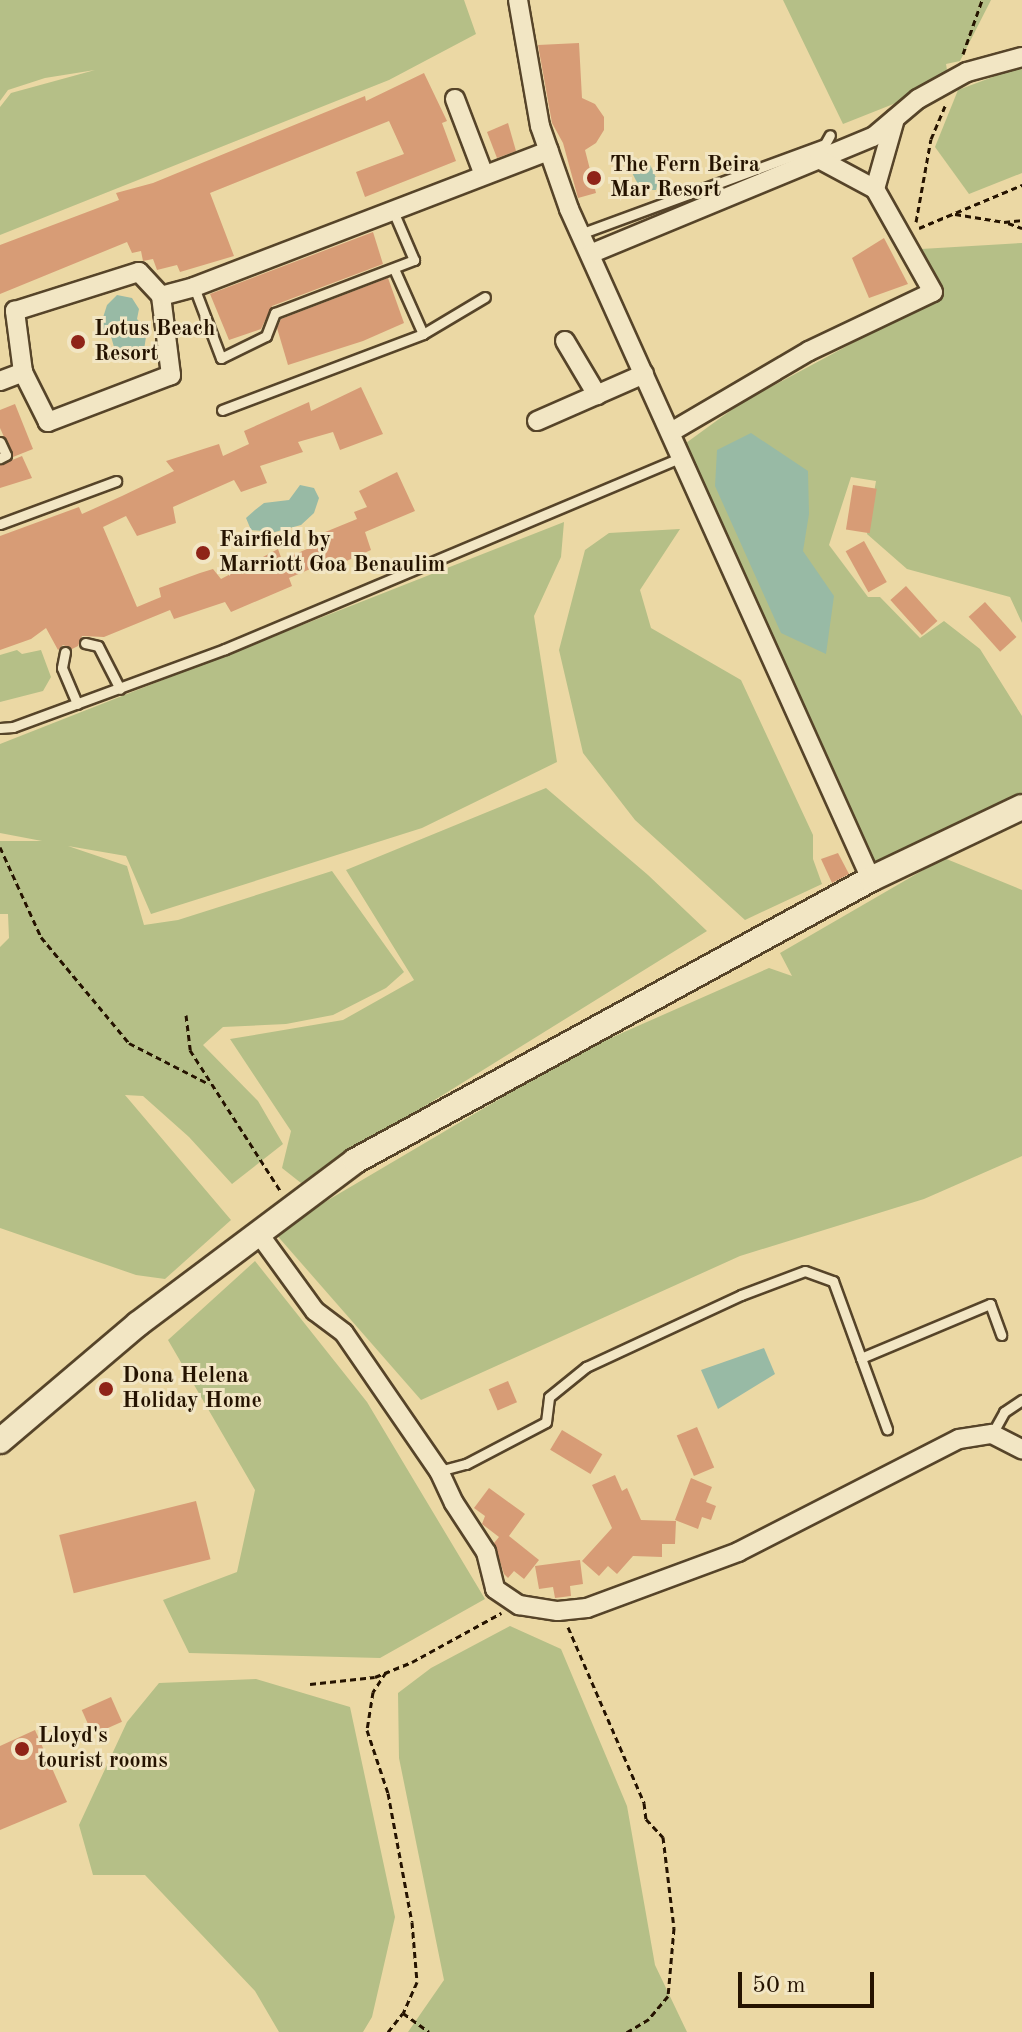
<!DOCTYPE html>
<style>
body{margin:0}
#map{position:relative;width:1022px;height:2032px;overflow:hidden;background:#ebd8a4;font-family:"Old Standard TT",serif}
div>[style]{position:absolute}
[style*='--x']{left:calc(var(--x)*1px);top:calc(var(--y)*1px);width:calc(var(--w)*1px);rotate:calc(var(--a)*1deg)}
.green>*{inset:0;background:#b5bf87}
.water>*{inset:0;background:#98baa5}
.building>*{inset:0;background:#d79c76;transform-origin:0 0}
.path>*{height:3px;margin-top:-1.5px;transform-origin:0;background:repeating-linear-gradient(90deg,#251300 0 6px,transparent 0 10px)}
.roads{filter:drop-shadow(2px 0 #564429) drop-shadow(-2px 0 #564429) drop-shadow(0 2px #564429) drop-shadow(0 -2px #564429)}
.service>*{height:9px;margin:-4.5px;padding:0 4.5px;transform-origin:4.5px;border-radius:4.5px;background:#f2e6c4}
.minor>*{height:18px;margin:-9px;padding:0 9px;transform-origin:9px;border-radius:9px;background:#f2e6c4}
.tertiary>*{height:24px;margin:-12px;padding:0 12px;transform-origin:12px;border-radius:12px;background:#f2e6c4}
.dots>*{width:22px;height:22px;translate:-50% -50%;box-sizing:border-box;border:4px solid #f2e6c4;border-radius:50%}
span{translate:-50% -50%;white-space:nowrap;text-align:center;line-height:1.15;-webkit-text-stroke:6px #f2e6c4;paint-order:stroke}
.poi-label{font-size:22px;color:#251300;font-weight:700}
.left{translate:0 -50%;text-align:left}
.scale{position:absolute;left:738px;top:1972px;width:136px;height:36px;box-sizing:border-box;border:4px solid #251300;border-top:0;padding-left:10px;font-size:24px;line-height:28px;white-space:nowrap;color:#251300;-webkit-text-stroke:6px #f2e6c4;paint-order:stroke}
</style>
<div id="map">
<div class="green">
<i style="clip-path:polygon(0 0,464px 0,476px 34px,389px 80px,0 235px,0 107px,11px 93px,95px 70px,45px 78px,8px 90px,0 101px)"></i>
<i style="clip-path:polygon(783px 0,991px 0,960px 61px,946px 64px,949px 82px,843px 124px)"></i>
<i style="clip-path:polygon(1022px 66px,1022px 173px,969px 194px,935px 147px,958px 90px)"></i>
<i style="clip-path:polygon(1022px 243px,1022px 623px,1010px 597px,907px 569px,867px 534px,876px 481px,851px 477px,829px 545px,868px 597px,880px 597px,920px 638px,944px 621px,980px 649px,1022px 716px,1022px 794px,876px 867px,686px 443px,741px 403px,940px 296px,921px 249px)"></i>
<i style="clip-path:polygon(564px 522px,561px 557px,534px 616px,557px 762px,422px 828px,151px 914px,126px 856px,68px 846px,127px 866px,144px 925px,178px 920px,332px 871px,404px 972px,386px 988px,333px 1015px,286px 1024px,223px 1027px,203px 1045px,258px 1101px,283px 1144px,232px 1184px,189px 1137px,143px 1096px,125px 1095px,231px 1220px,165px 1279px,136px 1275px,0 1228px,0 947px,9px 938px,8px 914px,0 914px,0 841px,42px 841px,0 833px,0 744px)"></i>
<i style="clip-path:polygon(680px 529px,640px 590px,651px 628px,741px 680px,813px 835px,813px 859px,822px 884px,745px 920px,635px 820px,583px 753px,559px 650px,585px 550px,609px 533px)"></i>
<i style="clip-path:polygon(17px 650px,22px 654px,41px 650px,51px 677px,43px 691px,0 702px,0 655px)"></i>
<i style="clip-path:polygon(546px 788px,648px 875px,707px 931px,301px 1183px,282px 1168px,291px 1131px,230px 1039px,343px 1020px,414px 980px,346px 870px)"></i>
<i style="clip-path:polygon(944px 858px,1022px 890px,1022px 1156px,924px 1199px,740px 1256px,421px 1400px,274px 1232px,579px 1052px,769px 968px,792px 976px,780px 953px)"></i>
<i style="clip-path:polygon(255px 1261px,367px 1402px,485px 1599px,380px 1658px,189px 1653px,163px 1600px,237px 1572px,255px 1490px,168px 1340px)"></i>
<i style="clip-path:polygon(510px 1626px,561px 1649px,627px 1806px,655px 1965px,687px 2032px,408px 2032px,444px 1980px,399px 1758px,398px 1693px,431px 1668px)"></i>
<i style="clip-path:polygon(256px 1679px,350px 1707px,395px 1917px,372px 2017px,363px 2032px,279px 2032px,255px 1991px,145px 1875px,93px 1875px,79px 1825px,127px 1722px,159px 1683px)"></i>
</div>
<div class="water">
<i style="clip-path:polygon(631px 158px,648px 160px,658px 182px,656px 190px,641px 190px,628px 165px)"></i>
<i style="clip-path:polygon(117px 295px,132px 298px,139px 309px,137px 319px,147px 330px,144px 350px,132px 356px,119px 352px,114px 347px,110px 333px,100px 327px,107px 305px)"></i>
<i style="clip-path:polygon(751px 433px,808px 471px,809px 514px,803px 551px,834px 596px,826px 654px,781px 633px,715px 486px,717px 450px)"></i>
<i style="clip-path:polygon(300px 485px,314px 488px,319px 498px,314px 513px,301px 525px,275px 532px,251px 530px,246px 518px,255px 510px,264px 503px,289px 500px)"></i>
<i style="clip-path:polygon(764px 1348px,775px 1374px,718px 1409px,701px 1370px)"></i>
</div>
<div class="building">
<i style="clip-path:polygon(579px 43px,582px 98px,595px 104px,604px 117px,604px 130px,596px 143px,585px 150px,596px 193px,578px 198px,563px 143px,552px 123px,538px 45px)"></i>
<i style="clip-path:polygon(424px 73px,447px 121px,442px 123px,456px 161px,365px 197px,356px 172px,404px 154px,389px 121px,210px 193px,234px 256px,180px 272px,177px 265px,157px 270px,153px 259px,143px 261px,141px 251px,132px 253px,127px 242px,0 294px,0 245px,119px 200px,116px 193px,153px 183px,365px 96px,366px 101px)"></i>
<i style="clip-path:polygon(508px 123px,516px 151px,497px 158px,487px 132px)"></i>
<i style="clip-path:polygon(373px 232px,383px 264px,272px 306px,261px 329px,229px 340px,210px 294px)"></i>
<i style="clip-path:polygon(884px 238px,908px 284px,869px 298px,852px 258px)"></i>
<i style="clip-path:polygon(388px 278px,404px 323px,363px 341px,288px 365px,277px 328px,281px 319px)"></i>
<i style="clip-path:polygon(361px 387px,383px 434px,340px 450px,333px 432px,298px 442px,303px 452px,260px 466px,267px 483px,241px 492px,234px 480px,173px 507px,176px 523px,137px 536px,126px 516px,103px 527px,137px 607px,161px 597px,159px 588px,200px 573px,213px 569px,221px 579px,278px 549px,282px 560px,316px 545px,313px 537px,357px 519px,354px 512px,367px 507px,359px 491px,397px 472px,415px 511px,365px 532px,371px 550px,331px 568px,329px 561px,289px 578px,292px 586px,231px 612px,225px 602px,174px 619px,170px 610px,104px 637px,82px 636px,78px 646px,72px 649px,63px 645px,58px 650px,46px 628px,31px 639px,0 650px,0 536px,79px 507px,82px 514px,122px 496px,174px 471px,166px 461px,219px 444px,223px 456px,249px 444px,244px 431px,309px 402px,311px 411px)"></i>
<i style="clip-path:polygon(15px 404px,33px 449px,13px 457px,0 428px,0 410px)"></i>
<i style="clip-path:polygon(22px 456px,32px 478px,0 488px,0 465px)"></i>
<i style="left:853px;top:485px;width:24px;height:45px;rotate:9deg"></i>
<i style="left:864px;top:541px;width:47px;height:21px;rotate:61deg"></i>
<i style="left:906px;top:586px;width:47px;height:21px;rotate:48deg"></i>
<i style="left:985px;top:602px;width:47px;height:22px;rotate:48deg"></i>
<i style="clip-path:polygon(838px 853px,849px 874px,832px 883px,821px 859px)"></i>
<i style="left:508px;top:1381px;width:23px;height:21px;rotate:67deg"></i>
<i style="left:697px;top:1427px;width:44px;height:22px;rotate:67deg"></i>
<i style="left:562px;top:1430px;width:47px;height:23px;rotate:31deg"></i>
<i style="clip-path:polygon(615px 1475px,622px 1491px,627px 1488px,641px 1520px,676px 1521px,675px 1544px,662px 1544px,662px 1557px,633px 1556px,617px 1574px,608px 1566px,599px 1576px,582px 1561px,612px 1528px,592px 1485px)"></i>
<i style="clip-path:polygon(691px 1478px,712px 1487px,706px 1502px,716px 1506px,711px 1520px,702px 1517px,698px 1529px,675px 1520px)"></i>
<i style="clip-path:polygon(489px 1488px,525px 1514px,509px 1536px,539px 1560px,524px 1579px,514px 1571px,508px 1578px,504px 1574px,494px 1543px,499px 1537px,482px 1524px,485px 1516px,474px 1508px)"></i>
<i style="left:196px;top:1501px;width:60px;height:141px;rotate:76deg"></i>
<i style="clip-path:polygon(580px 1560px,583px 1584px,570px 1586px,571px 1596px,555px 1598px,553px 1587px,539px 1589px,535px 1566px)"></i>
<i style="left:111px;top:1697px;width:27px;height:32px;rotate:66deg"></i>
<i style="clip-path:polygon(35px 1730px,67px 1802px,0 1830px,0 1746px)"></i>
</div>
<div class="path">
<i style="--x:963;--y:54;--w:57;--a:-70.6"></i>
<i style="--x:955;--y:214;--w:50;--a:9.3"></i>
<i style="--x:1004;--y:222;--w:18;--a:-6"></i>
<i style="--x:916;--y:222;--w:84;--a:-79.8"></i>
<i style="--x:931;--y:139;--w:36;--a:-67"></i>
<i style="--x:1008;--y:223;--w:15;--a:20"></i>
<i style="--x:919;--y:228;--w:112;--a:-22.7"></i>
<i style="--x:0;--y:847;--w:99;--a:65.5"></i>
<i style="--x:41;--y:937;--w:138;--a:50.3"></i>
<i style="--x:129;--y:1043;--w:90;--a:27.1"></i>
<i style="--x:186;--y:1015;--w:35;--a:83"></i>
<i style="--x:190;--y:1050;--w:169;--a:57.3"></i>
<i style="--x:568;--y:1627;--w:192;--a:66.6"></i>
<i style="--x:644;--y:1803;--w:16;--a:83"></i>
<i style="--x:646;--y:1819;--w:25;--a:47"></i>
<i style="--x:663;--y:1837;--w:92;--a:83.1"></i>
<i style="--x:674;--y:1928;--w:68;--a:95"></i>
<i style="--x:668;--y:1996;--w:30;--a:130"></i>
<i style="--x:649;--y:2019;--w:26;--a:149"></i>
<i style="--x:386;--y:1672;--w:24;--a:123"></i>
<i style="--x:373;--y:1692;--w:38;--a:99"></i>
<i style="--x:367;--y:1730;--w:66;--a:71.6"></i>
<i style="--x:388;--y:1793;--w:131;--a:79.5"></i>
<i style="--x:412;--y:1922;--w:60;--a:85.2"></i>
<i style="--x:417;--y:1982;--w:34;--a:114"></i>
<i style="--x:310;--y:1684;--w:65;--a:-6.1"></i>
<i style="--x:375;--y:1677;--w:40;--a:-22"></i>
<i style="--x:412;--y:1662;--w:102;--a:-28.8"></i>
<i style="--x:388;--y:2032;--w:24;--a:-52"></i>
<i style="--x:403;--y:2013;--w:32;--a:36"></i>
</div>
<div class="roads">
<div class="service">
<i style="--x:580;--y:234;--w:261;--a:-20.2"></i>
<i style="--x:825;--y:144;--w:10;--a:-61"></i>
<i style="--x:194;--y:287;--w:76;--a:69.2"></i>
<i style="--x:221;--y:358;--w:50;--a:-26.1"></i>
<i style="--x:266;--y:336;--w:25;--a:-69"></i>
<i style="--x:275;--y:313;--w:149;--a:-20.9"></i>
<i style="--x:414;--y:260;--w:53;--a:-113.2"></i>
<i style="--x:423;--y:334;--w:72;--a:-30.8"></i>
<i style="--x:222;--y:410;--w:215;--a:-20.7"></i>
<i style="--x:423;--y:334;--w:71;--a:-114"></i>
<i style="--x:0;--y:442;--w:14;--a:65"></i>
<i style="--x:6;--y:455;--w:7;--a:153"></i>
<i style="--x:0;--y:524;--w:124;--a:-20.3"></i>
<i style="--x:85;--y:643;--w:13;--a:13"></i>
<i style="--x:98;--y:646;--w:48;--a:62.9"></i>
<i style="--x:65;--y:652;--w:16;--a:101"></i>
<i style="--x:62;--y:668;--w:39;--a:67"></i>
<i style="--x:0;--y:728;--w:13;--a:-4"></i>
<i style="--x:13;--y:727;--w:226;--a:-20.2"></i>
<i style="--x:225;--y:649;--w:496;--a:-22.8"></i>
<i style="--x:861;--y:1358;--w:76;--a:69.9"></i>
<i style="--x:992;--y:1434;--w:25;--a:-61"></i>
<i style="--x:1004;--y:1412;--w:22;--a:-34"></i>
<i style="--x:439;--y:1471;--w:28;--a:-15"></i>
<i style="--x:466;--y:1464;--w:90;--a:-27.7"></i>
<i style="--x:546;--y:1422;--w:25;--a:-83"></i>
<i style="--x:549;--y:1397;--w:48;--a:-39"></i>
<i style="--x:586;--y:1367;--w:171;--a:-24.9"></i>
<i style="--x:741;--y:1295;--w:68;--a:-20.6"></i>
<i style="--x:805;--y:1271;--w:30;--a:20"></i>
<i style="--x:833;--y:1281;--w:82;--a:70"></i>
<i style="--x:861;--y:1358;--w:140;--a:-22.7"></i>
<i style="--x:990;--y:1304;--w:33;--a:70"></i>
</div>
<div class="minor">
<i style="--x:518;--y:0;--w:128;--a:80.1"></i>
<i style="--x:540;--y:126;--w:88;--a:70.7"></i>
<i style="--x:569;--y:209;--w:735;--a:65.74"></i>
<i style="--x:455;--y:99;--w:81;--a:69.1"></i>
<i style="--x:875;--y:189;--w:73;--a:-74.1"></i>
<i style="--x:590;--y:254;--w:306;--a:-22.5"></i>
<i style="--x:873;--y:137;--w:59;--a:-40.2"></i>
<i style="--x:918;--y:99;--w:56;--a:-28.9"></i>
<i style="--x:967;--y:72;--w:57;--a:-15.3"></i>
<i style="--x:161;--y:296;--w:80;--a:82.8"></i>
<i style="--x:171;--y:375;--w:132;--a:159.1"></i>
<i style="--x:48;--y:422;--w:56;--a:-116.6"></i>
<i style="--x:23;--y:372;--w:62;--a:-97.5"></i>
<i style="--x:15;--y:311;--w:130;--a:-17.5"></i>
<i style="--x:139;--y:272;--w:33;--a:47"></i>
<i style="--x:161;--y:296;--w:34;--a:-15"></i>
<i style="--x:194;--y:287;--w:380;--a:-21"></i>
<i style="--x:565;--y:341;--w:63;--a:59.3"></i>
<i style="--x:0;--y:381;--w:25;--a:-21"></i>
<i style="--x:537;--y:421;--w:117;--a:-23.7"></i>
<i style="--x:671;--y:432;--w:160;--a:-30.4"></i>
<i style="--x:809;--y:351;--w:137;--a:-25.4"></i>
<i style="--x:933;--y:292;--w:118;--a:-119.4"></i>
<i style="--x:875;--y:189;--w:64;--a:-151.8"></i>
<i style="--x:259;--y:1234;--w:95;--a:54"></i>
<i style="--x:315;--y:1311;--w:36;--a:37"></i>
<i style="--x:344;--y:1333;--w:168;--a:55.5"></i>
<i style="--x:439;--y:1471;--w:35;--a:65"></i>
<i style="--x:454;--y:1503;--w:59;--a:56.9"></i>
<i style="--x:486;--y:1552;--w:38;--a:76"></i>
<i style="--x:495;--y:1589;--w:29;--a:34"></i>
<i style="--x:519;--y:1605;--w:39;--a:9"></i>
<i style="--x:558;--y:1611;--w:29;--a:-6"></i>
<i style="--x:587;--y:1608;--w:161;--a:-20.3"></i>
<i style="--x:738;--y:1552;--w:248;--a:-27.1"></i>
<i style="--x:959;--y:1439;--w:33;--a:-9"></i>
<i style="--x:992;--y:1434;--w:34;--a:27"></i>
</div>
<div class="tertiary">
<i style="--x:0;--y:1441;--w:181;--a:-40.3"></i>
<i style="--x:138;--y:1324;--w:271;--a:-36.9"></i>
<i style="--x:355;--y:1161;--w:588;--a:-28.66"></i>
<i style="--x:871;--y:879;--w:167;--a:-25.5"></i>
</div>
</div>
<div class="dots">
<i style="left:594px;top:178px;background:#8f2418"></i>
<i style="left:78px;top:342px;background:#8f2418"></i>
<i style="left:203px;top:553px;background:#8f2418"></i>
<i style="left:106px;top:1389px;background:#8f2418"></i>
<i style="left:22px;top:1749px;background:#8f2418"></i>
</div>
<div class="poi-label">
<span class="left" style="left:610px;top:178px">The Fern Beira<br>Mar Resort</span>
<span class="left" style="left:94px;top:342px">Lotus Beach<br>Resort</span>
<span class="left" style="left:219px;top:553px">Fairfield by<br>Marriott Goa Benaulim</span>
<span class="left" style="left:122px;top:1389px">Dona Helena<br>Holiday Home</span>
<span class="left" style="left:38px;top:1749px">Lloyd's<br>tourist rooms</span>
</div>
<div class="scale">50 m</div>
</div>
